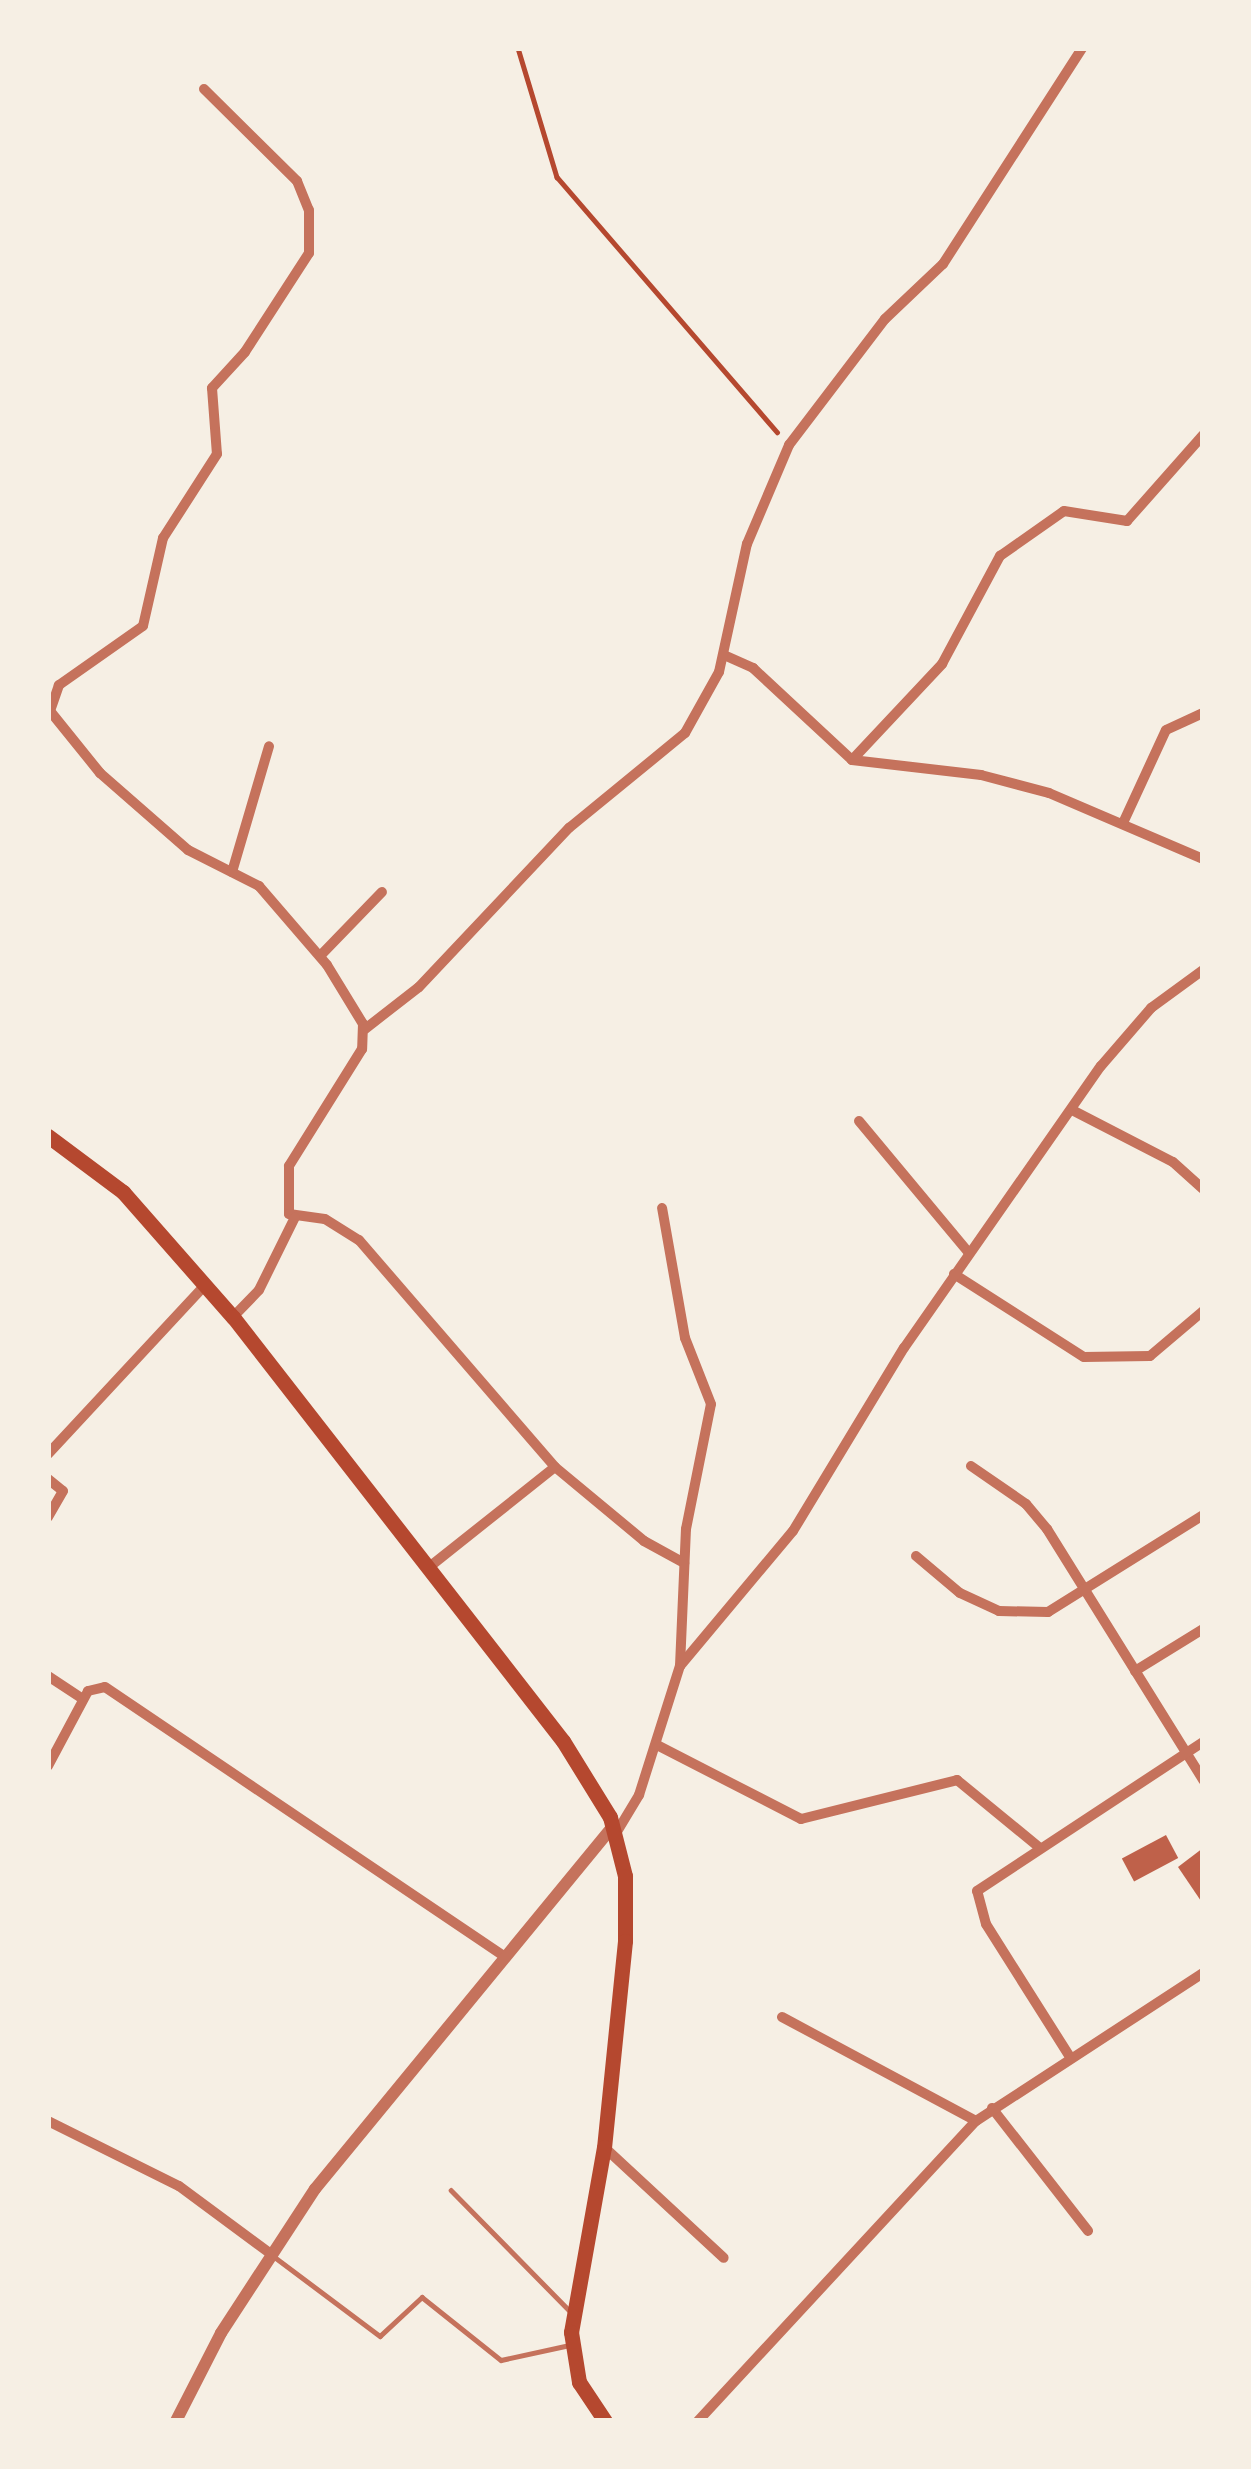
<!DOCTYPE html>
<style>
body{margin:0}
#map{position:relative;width:1251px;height:2469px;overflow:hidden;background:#f6efe4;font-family:"Exo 2",sans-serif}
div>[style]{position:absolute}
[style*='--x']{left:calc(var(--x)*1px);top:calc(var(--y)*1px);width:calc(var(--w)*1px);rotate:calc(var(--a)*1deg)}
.building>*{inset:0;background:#bf614a;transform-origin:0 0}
.path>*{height:4.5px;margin:-2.25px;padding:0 2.25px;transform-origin:2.25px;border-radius:2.25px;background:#b5482f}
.service>*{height:4.5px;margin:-2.25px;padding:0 2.25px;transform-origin:2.25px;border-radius:2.25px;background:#c5725c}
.minor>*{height:10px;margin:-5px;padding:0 5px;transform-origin:5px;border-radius:5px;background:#c5725c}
.tertiary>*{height:12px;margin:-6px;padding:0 6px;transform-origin:6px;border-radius:6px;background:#c5725c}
.secondary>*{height:15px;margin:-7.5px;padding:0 7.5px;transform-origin:7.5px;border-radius:7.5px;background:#b5482f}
span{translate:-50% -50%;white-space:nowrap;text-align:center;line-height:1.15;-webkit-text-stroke:9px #f6efe4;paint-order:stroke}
.frame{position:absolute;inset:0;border:51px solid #f6efe4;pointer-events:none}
</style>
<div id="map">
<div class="building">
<i style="left:1166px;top:1835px;width:26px;height:50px;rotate:62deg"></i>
<i style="clip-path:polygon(1203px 1848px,1203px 1904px,1178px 1867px)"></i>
</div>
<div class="path">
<i style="--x:518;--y:48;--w:135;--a:73.2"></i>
<i style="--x:557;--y:177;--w:337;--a:49.2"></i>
</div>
<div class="service">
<i style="--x:451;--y:2190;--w:171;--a:45.5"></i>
<i style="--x:276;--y:2258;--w:130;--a:36.9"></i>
<i style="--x:380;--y:2336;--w:57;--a:-42.9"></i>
<i style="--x:422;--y:2297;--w:101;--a:38.6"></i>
<i style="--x:501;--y:2360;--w:71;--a:-12.3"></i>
</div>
<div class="minor">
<i style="--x:204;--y:89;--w:131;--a:44.7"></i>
<i style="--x:297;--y:181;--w:31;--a:68"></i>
<i style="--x:309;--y:210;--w:43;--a:90"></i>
<i style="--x:309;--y:253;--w:118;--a:122.9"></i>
<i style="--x:245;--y:352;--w:49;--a:132.5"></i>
<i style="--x:212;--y:388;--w:66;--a:85.7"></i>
<i style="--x:217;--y:454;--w:100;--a:122.7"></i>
<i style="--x:163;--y:538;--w:90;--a:102.8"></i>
<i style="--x:143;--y:626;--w:103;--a:144.9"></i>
<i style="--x:59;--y:685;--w:28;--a:109"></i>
<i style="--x:50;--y:711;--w:80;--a:51.1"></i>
<i style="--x:100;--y:773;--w:117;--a:41.2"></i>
<i style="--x:188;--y:850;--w:80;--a:26.9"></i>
<i style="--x:259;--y:886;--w:104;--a:49.3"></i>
<i style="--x:327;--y:965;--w:69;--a:58.6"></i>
<i style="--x:363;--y:1024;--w:25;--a:92"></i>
<i style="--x:362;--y:1049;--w:138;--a:122"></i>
<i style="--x:289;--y:1166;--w:48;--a:90"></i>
<i style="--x:289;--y:1214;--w:36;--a:8"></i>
<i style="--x:325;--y:1219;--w:40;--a:32"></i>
<i style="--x:359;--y:1240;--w:300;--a:49.2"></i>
<i style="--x:555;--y:1467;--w:116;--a:39.7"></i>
<i style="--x:644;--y:1541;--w:46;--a:28.8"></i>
<i style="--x:724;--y:655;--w:32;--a:24"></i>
<i style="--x:753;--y:668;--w:135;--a:42.9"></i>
<i style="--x:852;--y:760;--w:130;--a:6.6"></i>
<i style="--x:981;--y:775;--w:70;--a:14.8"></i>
<i style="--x:1049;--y:793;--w:168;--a:23.2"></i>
<i style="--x:852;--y:760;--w:132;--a:-46.8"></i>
<i style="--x:942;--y:664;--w:123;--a:-61.8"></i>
<i style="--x:1000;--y:556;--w:78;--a:-35.1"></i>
<i style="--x:1064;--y:511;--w:64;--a:9"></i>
<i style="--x:1127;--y:521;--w:115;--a:-48.5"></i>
<i style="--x:1123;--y:823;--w:102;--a:-65.2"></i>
<i style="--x:1166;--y:730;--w:41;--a:-24.7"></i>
<i style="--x:232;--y:872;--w:131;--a:-73.6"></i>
<i style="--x:320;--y:956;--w:89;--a:-45.9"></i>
<i style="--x:365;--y:1029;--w:68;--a:-37.9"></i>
<i style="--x:419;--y:987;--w:219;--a:-46.7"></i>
<i style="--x:569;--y:828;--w:150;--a:-39.3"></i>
<i style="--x:685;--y:733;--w:70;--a:-60.9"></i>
<i style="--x:719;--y:672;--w:131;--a:-77.7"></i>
<i style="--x:747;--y:544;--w:108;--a:-67"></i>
<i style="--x:789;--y:445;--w:158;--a:-52.7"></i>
<i style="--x:885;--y:319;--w:80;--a:-43.5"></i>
<i style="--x:943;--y:264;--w:257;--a:-57.2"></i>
<i style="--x:1074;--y:1111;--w:111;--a:27.3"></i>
<i style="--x:1173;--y:1162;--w:40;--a:42"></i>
<i style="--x:859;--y:1121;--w:172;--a:50.2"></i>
<i style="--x:954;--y:1274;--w:154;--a:32.6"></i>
<i style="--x:1084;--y:1357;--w:66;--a:-0.9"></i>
<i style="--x:1150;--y:1356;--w:70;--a:-40.3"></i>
<i style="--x:233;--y:1317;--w:37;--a:-46"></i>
<i style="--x:259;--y:1290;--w:81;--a:-63.7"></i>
<i style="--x:48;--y:1454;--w:232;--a:-47.1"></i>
<i style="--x:971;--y:1466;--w:67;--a:34.6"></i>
<i style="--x:1026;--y:1504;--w:33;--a:50"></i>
<i style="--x:1047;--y:1529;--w:296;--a:58.1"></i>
<i style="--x:48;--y:1479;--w:19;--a:39"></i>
<i style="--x:63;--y:1491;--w:30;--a:120"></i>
<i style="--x:916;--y:1556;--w:57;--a:40.1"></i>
<i style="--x:960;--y:1593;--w:43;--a:24.8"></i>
<i style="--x:999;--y:1611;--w:49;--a:1.2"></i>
<i style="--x:1048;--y:1612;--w:183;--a:-32"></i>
<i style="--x:428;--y:1568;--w:162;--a:-38.5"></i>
<i style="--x:680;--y:1666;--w:176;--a:-50.1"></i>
<i style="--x:793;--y:1531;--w:214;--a:-58.8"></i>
<i style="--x:904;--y:1348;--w:344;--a:-55.1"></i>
<i style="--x:1101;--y:1066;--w:77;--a:-49.2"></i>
<i style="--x:1151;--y:1008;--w:64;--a:-36.2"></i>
<i style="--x:1135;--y:1671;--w:80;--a:-31.7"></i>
<i style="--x:48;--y:1676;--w:42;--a:33.3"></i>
<i style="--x:657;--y:1745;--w:162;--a:27.2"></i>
<i style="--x:801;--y:1819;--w:161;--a:-14"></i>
<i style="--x:957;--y:1780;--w:107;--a:39.3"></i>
<i style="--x:48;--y:1766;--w:85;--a:-61.9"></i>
<i style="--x:88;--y:1691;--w:17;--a:-13"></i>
<i style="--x:105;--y:1687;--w:479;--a:34"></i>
<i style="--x:615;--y:1835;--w:47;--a:-59"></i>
<i style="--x:639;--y:1795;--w:135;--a:-72.4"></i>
<i style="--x:680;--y:1666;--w:137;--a:-87.5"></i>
<i style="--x:686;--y:1529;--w:127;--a:-78.7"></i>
<i style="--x:711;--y:1404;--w:71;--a:-111.5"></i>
<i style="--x:685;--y:1338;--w:132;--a:-100"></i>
<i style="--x:782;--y:2017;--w:220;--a:28.2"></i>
<i style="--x:1070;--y:2057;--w:157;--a:-122.3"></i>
<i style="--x:986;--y:1924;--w:34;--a:-105"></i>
<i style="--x:977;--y:1891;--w:271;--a:-33.4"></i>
<i style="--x:992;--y:2108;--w:156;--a:52"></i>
<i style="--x:48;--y:2121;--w:146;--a:26.4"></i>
<i style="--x:179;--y:2186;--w:114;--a:36.5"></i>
<i style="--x:604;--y:2147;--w:163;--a:42.8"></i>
<i style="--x:698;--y:2421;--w:409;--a:-47.2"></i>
<i style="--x:976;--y:2121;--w:271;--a:-33.1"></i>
</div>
<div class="tertiary">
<i style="--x:176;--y:2421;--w:99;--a:-62.9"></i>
<i style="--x:221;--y:2333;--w:172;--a:-56.9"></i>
<i style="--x:315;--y:2189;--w:470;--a:-50.6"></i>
</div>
<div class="secondary">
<i style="--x:48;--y:1136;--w:94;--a:36.7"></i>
<i style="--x:123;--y:1192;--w:167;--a:48.7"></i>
<i style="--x:233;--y:1317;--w:537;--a:52.11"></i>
<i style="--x:563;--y:1741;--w:89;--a:58.3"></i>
<i style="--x:610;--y:1817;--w:61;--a:75.7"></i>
<i style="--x:625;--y:1876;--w:65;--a:90"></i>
<i style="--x:625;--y:1941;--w:207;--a:95.8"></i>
<i style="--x:604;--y:2147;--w:188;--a:100.1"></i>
<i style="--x:571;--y:2332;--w:51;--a:80.9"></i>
<i style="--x:579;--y:2382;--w:47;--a:56.3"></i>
</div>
<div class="frame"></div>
</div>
